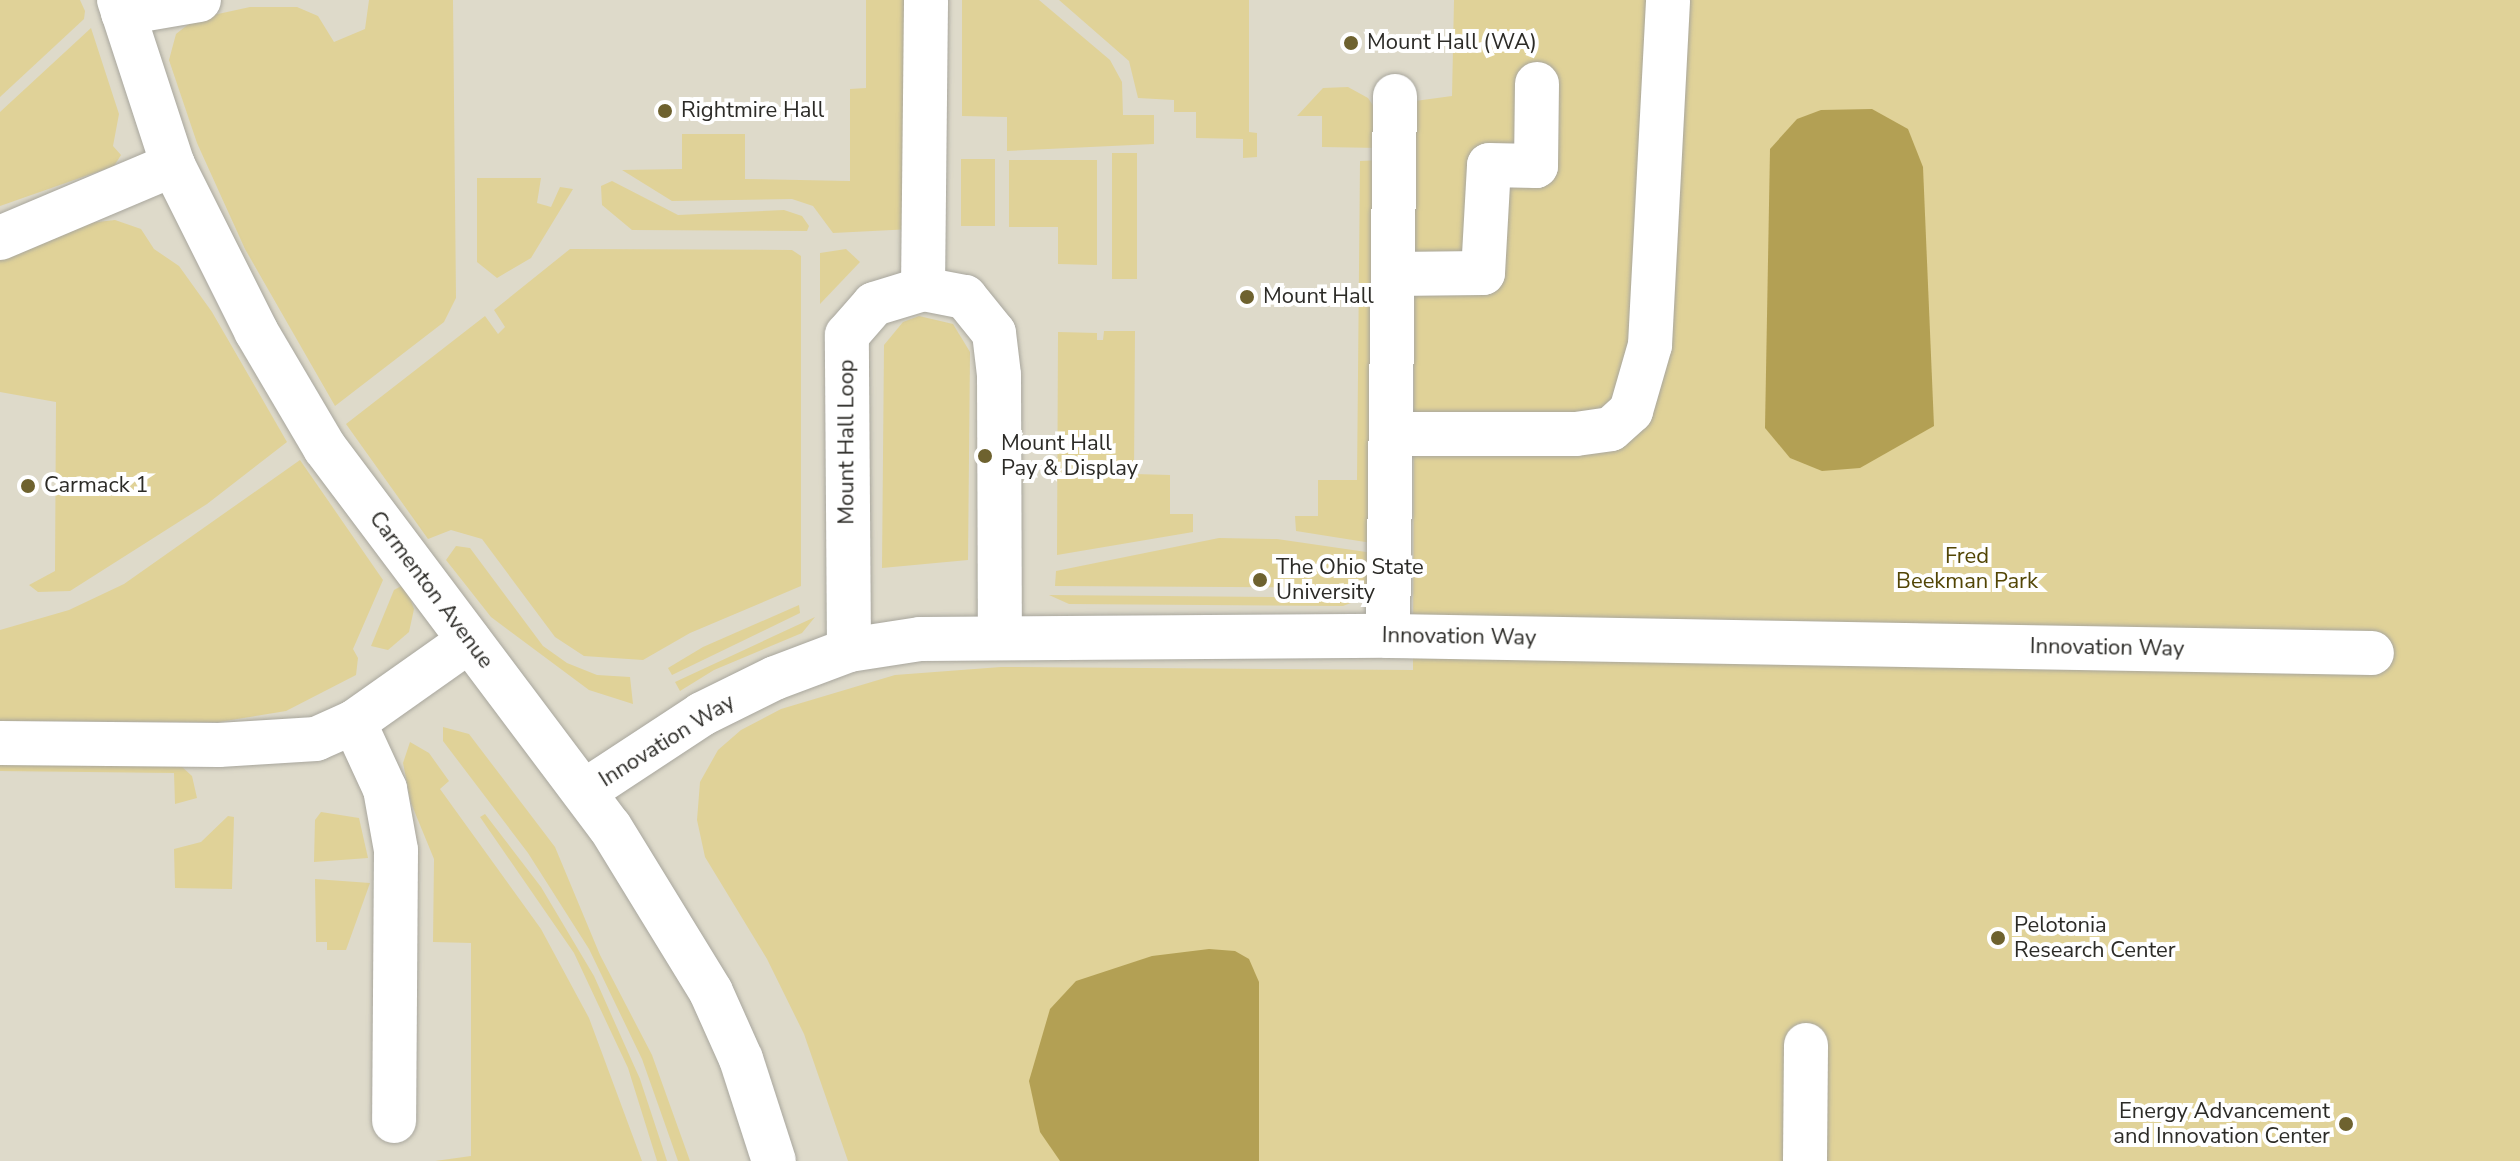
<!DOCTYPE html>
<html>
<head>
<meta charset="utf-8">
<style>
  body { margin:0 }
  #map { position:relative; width:2520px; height:1161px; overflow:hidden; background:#e9e7dd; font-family:"Nunito Sans",sans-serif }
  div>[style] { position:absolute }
  .built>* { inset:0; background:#dedaca; transform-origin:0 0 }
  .green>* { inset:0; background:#e0d298; transform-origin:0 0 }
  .water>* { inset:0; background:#b3a054 }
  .roads { filter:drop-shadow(0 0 2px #a8a69d) drop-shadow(0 0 2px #a8a69d) }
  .minor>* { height:44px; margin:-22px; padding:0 22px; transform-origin:22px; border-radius:22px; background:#fff }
  .dots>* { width:22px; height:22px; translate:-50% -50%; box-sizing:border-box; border:4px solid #fff; border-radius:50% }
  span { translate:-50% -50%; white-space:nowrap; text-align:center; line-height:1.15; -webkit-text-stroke:8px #fff; paint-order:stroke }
  .poi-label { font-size:22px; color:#2c2b27 }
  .left { translate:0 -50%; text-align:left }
  .right { translate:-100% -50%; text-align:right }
  .street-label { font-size:22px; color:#2c2b27 }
  .park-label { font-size:22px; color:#524505 }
</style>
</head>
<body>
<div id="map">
  <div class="built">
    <div style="left:0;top:0;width:2520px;height:1161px"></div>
  </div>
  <div class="green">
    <div style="clip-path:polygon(0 0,80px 0,85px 11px,84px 19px,0 97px)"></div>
    <div style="clip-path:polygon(369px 0,453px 0,456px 298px,444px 322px,335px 406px,245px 249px,197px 143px,169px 60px,176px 34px,195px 19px,250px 7px,297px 7px,318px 16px,334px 42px,365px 29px)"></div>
    <div style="clip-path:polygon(866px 0,915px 0,912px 229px,833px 233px,813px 206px,792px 199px,672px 201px,622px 170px,682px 169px,682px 134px,745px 134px,745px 179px,850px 181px,850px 89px,866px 88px)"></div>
    <div style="clip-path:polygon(962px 0,1039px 0,1110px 60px,1122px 82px,1123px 115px,1154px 115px,1154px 144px,1007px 151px,1007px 117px,962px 116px)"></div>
    <div style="clip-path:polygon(1059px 0,1249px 0,1249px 132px,1257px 133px,1257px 157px,1243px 158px,1243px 139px,1196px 138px,1196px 112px,1174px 112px,1174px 100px,1138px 98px,1129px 61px)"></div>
    <div style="clip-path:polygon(1454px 0,2520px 0,2520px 1161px,848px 1161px,804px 1034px,767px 959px,705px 857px,697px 820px,700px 782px,718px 750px,741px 730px,781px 709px,895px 675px,1001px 667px,1413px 670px,1415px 101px,1452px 96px)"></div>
    <div style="clip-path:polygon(91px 28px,119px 114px,113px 146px,121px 155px,114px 166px,0 206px,0 112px)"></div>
    <div style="clip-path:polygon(1348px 87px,1368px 98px,1380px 116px,1381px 148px,1322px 147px,1322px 116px,1297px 116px,1323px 88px)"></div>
    <div style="left:1112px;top:153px;width:25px;height:126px"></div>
    <div style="left:961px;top:159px;width:34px;height:67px"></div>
    <div style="clip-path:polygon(1009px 160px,1097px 160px,1097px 265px,1058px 264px,1058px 227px,1009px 227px)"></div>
    <div style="clip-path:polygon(1382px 160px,1378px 544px,1296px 531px,1295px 516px,1318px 516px,1318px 480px,1357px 480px,1360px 161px)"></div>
    <div style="clip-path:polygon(477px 178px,541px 178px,537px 203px,551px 207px,560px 187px,573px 189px,531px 258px,497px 278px,477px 262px)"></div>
    <div style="clip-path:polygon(612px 181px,678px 215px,784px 210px,802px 216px,809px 226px,807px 231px,632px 230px,602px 205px,601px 186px)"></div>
    <div style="clip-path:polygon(115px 220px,141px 229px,154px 249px,179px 266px,212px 312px,287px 442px,207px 504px,70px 591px,38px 592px,29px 585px,55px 571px,56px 402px,0 392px,0 250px,80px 224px)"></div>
    <div style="clip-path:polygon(570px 249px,792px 250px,801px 256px,801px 586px,690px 633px,643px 660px,584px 656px,555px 637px,482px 539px,451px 530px,428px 539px,346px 424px,485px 316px,498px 334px,505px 327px,494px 310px)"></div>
    <div style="clip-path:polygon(846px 249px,860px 262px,820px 304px,820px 253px)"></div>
    <div style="clip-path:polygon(919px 316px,953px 324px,970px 352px,968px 560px,882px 568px,884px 345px,903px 322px)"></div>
    <div style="clip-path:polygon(1104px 331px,1135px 331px,1134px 474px,1170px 475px,1170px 514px,1193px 514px,1193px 532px,1057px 555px,1058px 332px,1097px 333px,1097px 340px,1103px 340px)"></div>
    <div style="clip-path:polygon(300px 460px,383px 580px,353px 649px,358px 658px,356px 675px,286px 711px,219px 722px,0 721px,0 630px,69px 610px,124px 584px)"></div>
    <div style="clip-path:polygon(1219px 538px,1277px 539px,1380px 554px,1374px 588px,1055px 586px,1056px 571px)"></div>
    <div style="clip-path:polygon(456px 546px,470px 548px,543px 646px,567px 663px,597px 675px,630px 677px,633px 704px,589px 690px,491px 617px,446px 560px)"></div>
    <div style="clip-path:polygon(405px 584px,414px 609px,409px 632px,388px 650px,371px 646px,394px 590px)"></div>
    <div style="clip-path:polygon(1049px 595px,1364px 598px,1343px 606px,1069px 604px)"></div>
    <div style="clip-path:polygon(799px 605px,800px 613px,672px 675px,668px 668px,703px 647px)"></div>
    <div style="clip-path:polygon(815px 617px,802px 633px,714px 670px,680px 691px,675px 682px)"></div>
    <div style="clip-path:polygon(443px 727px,469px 734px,555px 847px,600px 955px,652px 1055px,690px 1161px,678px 1161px,642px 1059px,589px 949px,528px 853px,443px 741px)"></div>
    <div style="clip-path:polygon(410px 742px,429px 753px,449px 781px,440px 789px,541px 929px,589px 1018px,642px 1161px,435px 1161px,471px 1156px,471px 943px,433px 942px,434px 859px,411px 803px,403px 763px)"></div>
    <div style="clip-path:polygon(0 763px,181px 766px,192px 776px,197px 798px,175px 804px,174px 773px,0 771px)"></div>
    <div style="clip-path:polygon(321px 812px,359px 818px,368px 858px,314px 862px,315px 820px)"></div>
    <div style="clip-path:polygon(485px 814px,541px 887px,594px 976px,640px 1079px,667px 1161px,657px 1161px,628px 1068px,574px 953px,480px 817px)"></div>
    <div style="clip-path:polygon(228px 816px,234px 817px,232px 889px,175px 888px,174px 849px,201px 842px)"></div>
    <div style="clip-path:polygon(315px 879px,370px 883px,346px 950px,327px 950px,327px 942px,316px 942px)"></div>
  </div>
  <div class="water">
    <div style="clip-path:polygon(1872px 109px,1908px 129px,1923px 167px,1934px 426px,1860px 468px,1822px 471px,1790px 458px,1765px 428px,1770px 149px,1797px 119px,1821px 110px)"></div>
    <div style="clip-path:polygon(1209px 949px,1235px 951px,1249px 959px,1259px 982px,1259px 1161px,1060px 1161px,1040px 1132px,1029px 1081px,1050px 1009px,1076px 981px,1152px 956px)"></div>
  </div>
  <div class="roads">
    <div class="minor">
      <div style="left:119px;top:0;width:174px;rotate:71.9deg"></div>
      <div style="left:173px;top:165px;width:186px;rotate:63.4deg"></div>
      <div style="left:256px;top:331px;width:136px;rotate:59.5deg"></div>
      <div style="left:325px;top:448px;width:474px;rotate:53.1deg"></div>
      <div style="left:610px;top:827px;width:193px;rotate:58.5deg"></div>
      <div style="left:711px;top:992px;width:73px;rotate:65.9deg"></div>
      <div style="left:741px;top:1059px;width:107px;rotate:72.1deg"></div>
      <div style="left:123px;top:13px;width:77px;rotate:-9.7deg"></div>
      <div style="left:0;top:238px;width:188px;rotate:-22.9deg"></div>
      <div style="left:1393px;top:274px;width:90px;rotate:-0.6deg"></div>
      <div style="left:1483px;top:273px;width:108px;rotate:-86.8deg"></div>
      <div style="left:1489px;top:165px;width:47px;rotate:1.2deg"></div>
      <div style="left:1536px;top:166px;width:82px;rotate:-89.3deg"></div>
      <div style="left:923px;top:289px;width:289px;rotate:-89.4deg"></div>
      <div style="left:1392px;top:434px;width:184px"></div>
      <div style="left:1576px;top:434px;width:35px;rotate:-8deg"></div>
      <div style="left:1611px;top:429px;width:27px;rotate:-42deg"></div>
      <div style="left:1631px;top:411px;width:69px;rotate:-73.9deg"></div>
      <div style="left:1650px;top:345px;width:345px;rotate:-87deg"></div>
      <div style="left:1388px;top:636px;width:540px;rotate:-89.26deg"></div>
      <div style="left:849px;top:650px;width:315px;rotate:-90.4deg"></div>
      <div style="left:847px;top:335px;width:41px;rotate:-48.9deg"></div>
      <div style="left:874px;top:304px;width:51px;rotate:-17deg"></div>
      <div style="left:923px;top:289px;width:43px;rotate:10.8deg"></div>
      <div style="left:965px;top:297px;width:46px;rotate:51.1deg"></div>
      <div style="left:994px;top:333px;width:42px;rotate:83.2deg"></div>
      <div style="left:999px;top:375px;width:260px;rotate:89.8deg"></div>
      <div style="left:354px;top:722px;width:74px;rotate:65.2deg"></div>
      <div style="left:385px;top:789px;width:62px;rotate:79.8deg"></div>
      <div style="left:396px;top:850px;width:271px;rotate:90.4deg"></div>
      <div style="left:0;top:743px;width:219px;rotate:0.5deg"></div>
      <div style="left:219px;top:745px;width:97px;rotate:-3.5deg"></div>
      <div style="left:316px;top:739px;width:42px;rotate:-24.1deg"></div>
      <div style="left:354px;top:722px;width:141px;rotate:-35.2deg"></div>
      <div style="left:585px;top:791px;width:140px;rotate:-33.3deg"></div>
      <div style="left:702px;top:714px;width:81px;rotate:-26.3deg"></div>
      <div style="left:775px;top:678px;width:79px;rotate:-20.7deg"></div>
      <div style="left:849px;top:650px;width:72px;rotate:-8.8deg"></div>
      <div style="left:920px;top:639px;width:468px;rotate:-0.4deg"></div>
      <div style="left:1388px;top:636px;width:984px;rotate:0.99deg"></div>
      <div style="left:1805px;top:1161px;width:116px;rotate:-89.5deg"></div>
    </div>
  </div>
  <div class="dots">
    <div style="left:1351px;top:43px;background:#6e622f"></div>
    <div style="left:665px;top:111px;background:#6e622f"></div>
    <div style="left:1247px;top:297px;background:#6e622f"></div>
    <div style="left:985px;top:456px;background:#6e622f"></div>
    <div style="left:28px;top:486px;background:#6e622f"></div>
    <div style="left:1260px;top:580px;background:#6e622f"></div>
    <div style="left:1998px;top:938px;background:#6e622f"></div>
    <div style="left:2346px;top:1124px;background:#6e622f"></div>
  </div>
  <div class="poi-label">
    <span class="left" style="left:1367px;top:43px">Mount Hall (WA)</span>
    <span class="left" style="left:681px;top:111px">Rightmire Hall</span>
    <span class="left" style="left:1263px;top:297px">Mount Hall</span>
    <span class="left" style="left:1001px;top:456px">Mount Hall<br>Pay &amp; Display</span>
    <span class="left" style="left:44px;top:486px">Carmack 1</span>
    <span class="left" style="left:1276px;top:580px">The Ohio State<br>University</span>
    <span class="left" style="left:2014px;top:938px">Pelotonia<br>Research Center</span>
    <span class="right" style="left:2330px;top:1124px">Energy Advancement<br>and Innovation Center</span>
  </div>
  <div class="street-label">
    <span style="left:847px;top:442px;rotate:-90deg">Mount Hall Loop</span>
    <span style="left:431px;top:590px;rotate:53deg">Carmenton Avenue</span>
    <span style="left:1459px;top:637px;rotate:1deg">Innovation Way</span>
    <span style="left:2107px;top:648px;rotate:1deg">Innovation Way</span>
    <span style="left:667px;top:741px;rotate:-32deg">Innovation Way</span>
  </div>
  <div class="park-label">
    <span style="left:1967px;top:569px">Fred<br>Beekman Park</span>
  </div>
</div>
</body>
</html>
